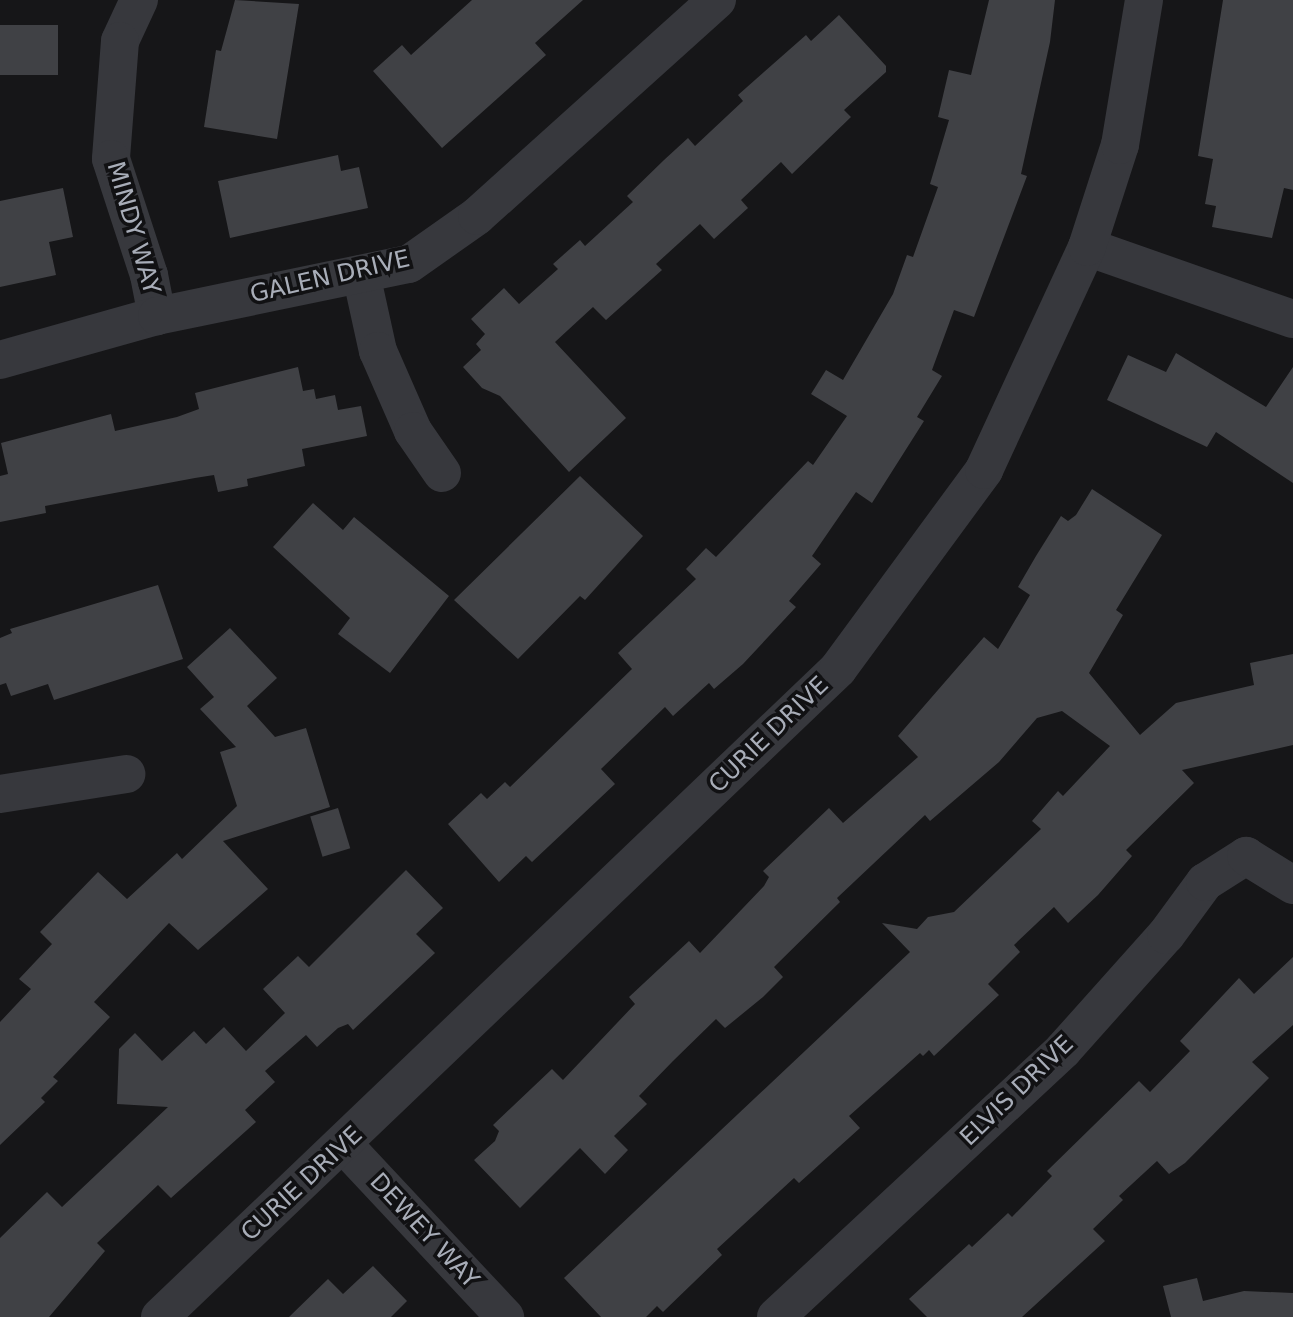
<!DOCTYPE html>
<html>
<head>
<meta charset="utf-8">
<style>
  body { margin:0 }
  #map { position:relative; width:1293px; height:1317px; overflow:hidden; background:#161618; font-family:"DejaVu Sans",sans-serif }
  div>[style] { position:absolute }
  .building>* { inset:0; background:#404145; transform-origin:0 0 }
  .minor>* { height:38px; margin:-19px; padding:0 19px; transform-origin:19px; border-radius:19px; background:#37383d }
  span { translate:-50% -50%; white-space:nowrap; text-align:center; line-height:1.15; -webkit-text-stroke:7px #111113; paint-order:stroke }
  .street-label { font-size:24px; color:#a8adb8 }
</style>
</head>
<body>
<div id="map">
  <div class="building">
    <div style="clip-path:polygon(235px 0,299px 4px,277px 139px,204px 127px,216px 50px,221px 51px)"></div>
    <div style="clip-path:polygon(472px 0,583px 0,535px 43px,546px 55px,442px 148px,373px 71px,402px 45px,411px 55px)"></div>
    <div style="clip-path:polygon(989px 0,1055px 0,1050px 42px,1021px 174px,1027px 176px,974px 317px,954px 310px,932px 370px,942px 376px,917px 417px,924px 421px,872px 503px,856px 492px,812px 556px,821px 564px,789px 601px,796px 607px,743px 664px,714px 689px,709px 683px,673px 716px,665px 707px,601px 769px,615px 784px,532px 862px,526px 856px,499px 882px,448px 824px,481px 793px,487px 799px,505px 782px,510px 787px,632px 669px,618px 653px,696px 579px,686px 569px,706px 548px,716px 557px,808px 461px,813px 465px,847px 416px,811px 394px,826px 370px,843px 380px,893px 294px,907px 255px,913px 257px,938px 187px,930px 184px,949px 120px,938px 117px,949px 70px,971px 75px)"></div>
    <div style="clip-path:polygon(1223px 0,1293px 0,1293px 190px,1284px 188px,1272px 238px,1212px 227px,1216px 206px,1205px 204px,1213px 159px,1198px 156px)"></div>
    <div style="clip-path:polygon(839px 15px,886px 66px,886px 72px,844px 110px,851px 117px,792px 174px,781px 162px,741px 200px,748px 208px,714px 239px,700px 224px,656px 264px,662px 270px,606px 320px,593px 307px,555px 342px,626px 418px,569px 472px,500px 396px,482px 388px,463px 367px,481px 350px,476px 344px,485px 334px,471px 319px,504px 288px,519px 304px,558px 269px,553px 264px,580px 240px,585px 246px,633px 202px,627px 196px,664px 160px,688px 138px,695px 146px,743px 101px,738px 95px,806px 35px,811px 41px)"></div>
    <div style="left:0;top:25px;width:58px;height:50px"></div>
    <div style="clip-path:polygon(338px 155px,341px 171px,359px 167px,368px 208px,230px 238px,218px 181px)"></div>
    <div style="clip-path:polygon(63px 188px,73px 237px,49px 242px,56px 275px,0 287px,0 201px)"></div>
    <div style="clip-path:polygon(1176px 353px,1266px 407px,1293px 367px,1293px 483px,1216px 432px,1207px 447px,1107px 400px,1128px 355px,1166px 372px)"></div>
    <div style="clip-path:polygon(298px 367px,303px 391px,314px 389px,316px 399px,335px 395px,338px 410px,361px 406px,367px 436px,302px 449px,305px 466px,247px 479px,248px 486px,218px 492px,214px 475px,195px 478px,45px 506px,46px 513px,0 522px,0 476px,8px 474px,1px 443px,111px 414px,115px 431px,177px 417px,199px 409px,195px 393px)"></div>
    <div style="clip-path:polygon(580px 476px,643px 536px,585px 600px,580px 596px,518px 659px,454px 600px)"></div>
    <div style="clip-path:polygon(1092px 489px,1162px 535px,1116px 610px,1123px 615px,1089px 673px,1140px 735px,1176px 703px,1254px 685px,1250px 663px,1293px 654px,1293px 745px,1182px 770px,1194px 783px,1126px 850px,1132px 856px,1098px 895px,1068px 923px,1054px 907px,1014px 945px,1020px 952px,988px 984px,999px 995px,934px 1056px,929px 1050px,923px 1056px,920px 1053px,849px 1116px,860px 1128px,799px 1183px,794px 1178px,717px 1249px,722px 1255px,663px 1312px,657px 1306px,646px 1317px,601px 1317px,564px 1278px,910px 952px,882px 923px,917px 929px,928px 917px,954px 912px,1041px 829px,1032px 821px,1058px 791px,1063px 796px,1110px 746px,1062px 711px,1037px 718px,999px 762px,930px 821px,925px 815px,837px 898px,840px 902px,774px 967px,783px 977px,763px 997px,725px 1028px,716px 1019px,673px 1061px,639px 1096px,647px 1104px,614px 1136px,628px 1150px,605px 1174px,580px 1148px,520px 1208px,474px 1160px,495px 1141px,499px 1131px,493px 1125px,552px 1069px,563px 1080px,635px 1004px,629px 997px,689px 941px,700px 953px,764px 886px,769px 877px,763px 871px,829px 808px,843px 823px,918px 757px,898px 736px,984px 637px,998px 649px,1030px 595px,1018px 587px,1036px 556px,1061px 516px,1068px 521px,1076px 515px)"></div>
    <div style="clip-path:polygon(313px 503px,343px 530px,354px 517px,449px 596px,390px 673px,338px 634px,350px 618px,273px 547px)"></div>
    <div style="clip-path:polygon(158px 585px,183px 659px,54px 700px,48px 684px,11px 696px,6px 683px,0 685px,0 638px,12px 633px,10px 629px)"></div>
    <div style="clip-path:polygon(230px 628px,277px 678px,247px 706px,275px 737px,306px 728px,330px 807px,223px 841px,268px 889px,198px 950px,169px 923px,94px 1002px,110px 1017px,53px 1077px,58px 1081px,41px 1098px,45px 1102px,0 1145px,0 1022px,31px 989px,19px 979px,52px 944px,40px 932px,98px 872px,127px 899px,177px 853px,182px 859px,237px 806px,220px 752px,236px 747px,200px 709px,214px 697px,187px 667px)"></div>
    <div style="left:338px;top:808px;width:42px;height:29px;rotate:73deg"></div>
    <div style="clip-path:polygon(406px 870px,443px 908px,416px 934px,435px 953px,353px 1030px,348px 1024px,338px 1028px,317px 1047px,306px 1035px,265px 1071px,275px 1082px,245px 1110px,256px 1122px,171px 1198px,158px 1185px,97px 1243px,105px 1251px,49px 1317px,0 1317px,0 1238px,47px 1192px,62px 1207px,168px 1107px,117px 1104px,119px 1049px,135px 1033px,162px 1061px,194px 1031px,206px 1044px,224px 1027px,246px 1051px,285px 1013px,263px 989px,298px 956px,309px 967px)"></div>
    <div style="clip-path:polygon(1293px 957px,1293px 1025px,1252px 1062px,1269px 1078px,1185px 1163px,1169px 1174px,1157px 1161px,1119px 1196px,1123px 1200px,1093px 1229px,1105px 1241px,1022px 1317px,927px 1317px,909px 1299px,969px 1244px,972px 1247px,1008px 1213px,1012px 1217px,1052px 1176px,1047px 1171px,1139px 1081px,1150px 1092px,1190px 1051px,1180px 1041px,1239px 978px,1254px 994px)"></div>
    <div style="clip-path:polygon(373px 1266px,407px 1301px,391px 1317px,289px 1317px,328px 1279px,343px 1294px)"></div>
    <div style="clip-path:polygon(1197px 1278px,1203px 1301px,1244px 1291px,1293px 1293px,1293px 1317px,1171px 1317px,1163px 1286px)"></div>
  </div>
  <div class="minor">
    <div style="left:139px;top:0;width:45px;rotate:114.9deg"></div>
    <div style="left:120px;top:41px;width:118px;rotate:94.4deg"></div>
    <div style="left:111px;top:159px;width:122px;rotate:71.9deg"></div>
    <div style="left:149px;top:275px;width:42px;rotate:79deg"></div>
    <div style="left:1087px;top:247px;width:218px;rotate:19.3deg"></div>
    <div style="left:361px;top:274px;width:79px;rotate:77.6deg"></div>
    <div style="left:378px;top:351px;width:87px;rotate:66.4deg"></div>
    <div style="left:413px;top:431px;width:51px;rotate:55.4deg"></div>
    <div style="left:0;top:360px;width:163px;rotate:-15.7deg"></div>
    <div style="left:157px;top:316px;width:257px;rotate:-11.7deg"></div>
    <div style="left:409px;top:264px;width:83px;rotate:-35.2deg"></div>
    <div style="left:477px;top:216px;width:323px;rotate:-42deg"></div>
    <div style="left:0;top:794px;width:128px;rotate:-9deg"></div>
    <div style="left:344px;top:1145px;width:236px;rotate:46.9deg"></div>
    <div style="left:160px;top:1317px;width:938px;rotate:-43.7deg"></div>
    <div style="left:838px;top:669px;width:247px;rotate:-53.7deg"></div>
    <div style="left:984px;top:470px;width:246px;rotate:-65.2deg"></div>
    <div style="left:1087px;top:247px;width:107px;rotate:-72.1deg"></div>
    <div style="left:1120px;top:145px;width:147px;rotate:-80.6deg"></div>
    <div style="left:776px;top:1317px;width:392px;rotate:-42.9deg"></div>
    <div style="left:1063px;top:1050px;width:154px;rotate:-48.2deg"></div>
    <div style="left:1166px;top:935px;width:66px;rotate:-53.7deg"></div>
    <div style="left:1205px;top:882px;width:49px;rotate:-32.4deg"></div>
    <div style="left:1246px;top:856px;width:55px;rotate:31.7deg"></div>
  </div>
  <div class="street-label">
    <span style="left:133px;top:228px;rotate:74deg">MINDY WAY</span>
    <span style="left:330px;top:277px;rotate:-13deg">GALEN DRIVE</span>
    <span style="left:769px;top:735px;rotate:-44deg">CURIE DRIVE</span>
    <span style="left:1017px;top:1091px;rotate:-44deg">ELVIS DRIVE</span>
    <span style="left:302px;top:1184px;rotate:-43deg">CURIE DRIVE</span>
    <span style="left:424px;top:1231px;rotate:47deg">DEWEY WAY</span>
  </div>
</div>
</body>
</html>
